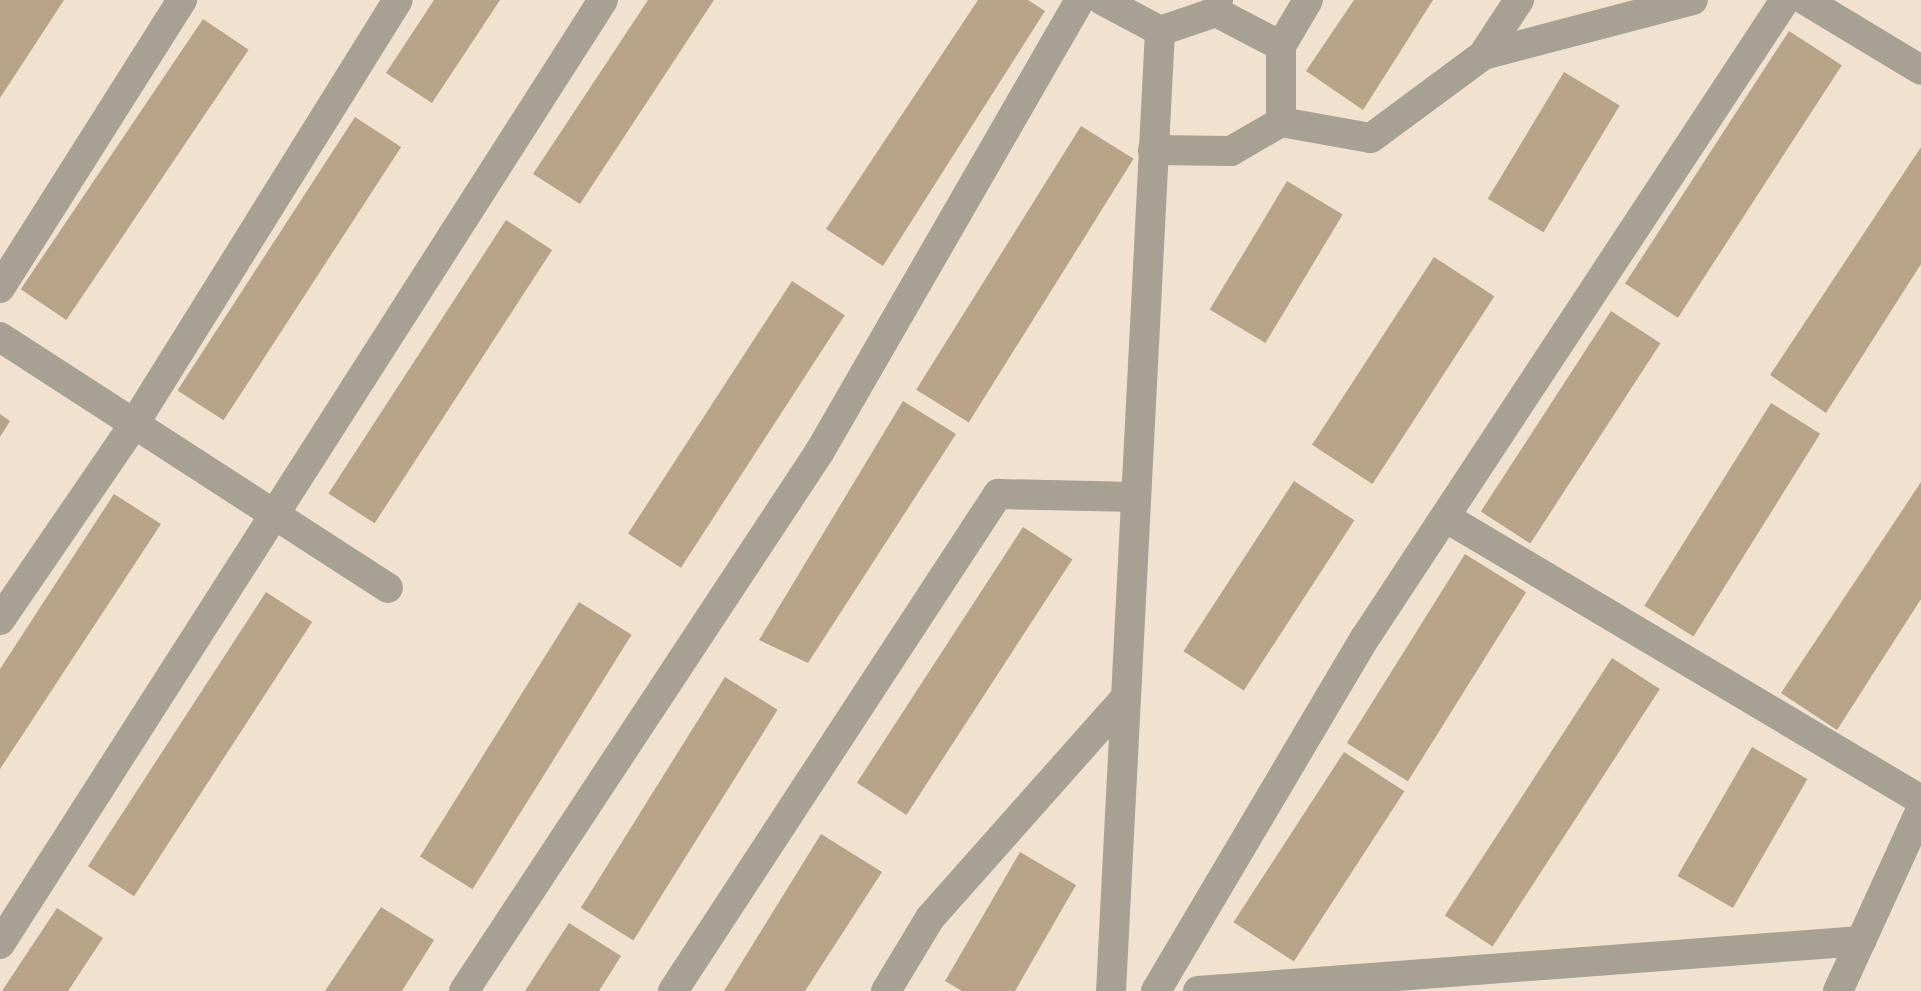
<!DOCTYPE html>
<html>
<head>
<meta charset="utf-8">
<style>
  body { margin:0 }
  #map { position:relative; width:1921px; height:991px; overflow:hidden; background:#f1e2d0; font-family:"Titillium Web",sans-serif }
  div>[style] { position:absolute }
  .building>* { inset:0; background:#b9a388; transform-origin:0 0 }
  .minor>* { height:30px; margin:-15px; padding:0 15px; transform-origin:15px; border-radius:15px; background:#a6a193 }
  span { translate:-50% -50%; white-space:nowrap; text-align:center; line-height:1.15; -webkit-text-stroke:9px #fff; paint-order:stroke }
</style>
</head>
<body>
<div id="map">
  <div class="building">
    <div style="clip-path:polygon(0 0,64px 0,0 98px)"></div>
    <div style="clip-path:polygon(434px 0,500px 0,432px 103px,386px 73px)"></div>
    <div style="clip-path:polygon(648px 0,714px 0,580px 204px,533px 174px)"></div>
    <div style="clip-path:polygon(978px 0,1028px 0,1045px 11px,883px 266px,826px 229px)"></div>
    <div style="clip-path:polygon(1354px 0,1433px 0,1363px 110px,1306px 71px)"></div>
    <div style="left:203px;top:19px;width:55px;height:326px;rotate:34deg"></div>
    <div style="left:1789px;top:31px;width:63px;height:301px;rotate:33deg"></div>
    <div style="left:1564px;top:72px;width:65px;height:148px;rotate:31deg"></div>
    <div style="left:355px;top:117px;width:55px;height:326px;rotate:33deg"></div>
    <div style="left:1081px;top:126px;width:62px;height:311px;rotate:32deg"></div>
    <div style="clip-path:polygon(1921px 147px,1921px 264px,1826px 413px,1770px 375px)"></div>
    <div style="left:1287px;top:181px;width:65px;height:150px;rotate:31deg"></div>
    <div style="left:506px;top:220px;width:55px;height:326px;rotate:33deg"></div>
    <div style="left:1434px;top:257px;width:72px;height:224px;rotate:33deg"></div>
    <div style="left:792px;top:281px;width:63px;height:301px;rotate:33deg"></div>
    <div style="left:1611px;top:311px;width:59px;height:239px;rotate:33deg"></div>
    <div style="clip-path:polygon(903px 401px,956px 434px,808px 663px,759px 640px)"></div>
    <div style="left:1771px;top:403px;width:58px;height:239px;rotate:32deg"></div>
    <div style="clip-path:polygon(0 414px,10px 421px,0 437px)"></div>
    <div style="left:1294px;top:481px;width:72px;height:203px;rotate:33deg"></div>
    <div style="clip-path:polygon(1921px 482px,1921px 599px,1837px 730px,1781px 693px)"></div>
    <div style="clip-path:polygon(114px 494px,161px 524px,0 769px,0 669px)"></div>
    <div style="left:1023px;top:527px;width:59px;height:305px;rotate:33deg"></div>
    <div style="left:1465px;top:554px;width:72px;height:223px;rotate:32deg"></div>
    <div style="left:266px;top:592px;width:55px;height:327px;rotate:33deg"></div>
    <div style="left:579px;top:602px;width:62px;height:300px;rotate:32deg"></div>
    <div style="left:1612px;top:658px;width:57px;height:307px;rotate:33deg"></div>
    <div style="left:725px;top:677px;width:62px;height:272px;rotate:32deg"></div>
    <div style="left:1752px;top:747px;width:64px;height:149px;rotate:30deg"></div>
    <div style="left:1344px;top:752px;width:72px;height:203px;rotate:33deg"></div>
    <div style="clip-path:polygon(821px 834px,882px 872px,805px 991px,724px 991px)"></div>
    <div style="clip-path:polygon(1020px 852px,1076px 885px,1015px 991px,962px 991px,945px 981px)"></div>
    <div style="clip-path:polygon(381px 907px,434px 940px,402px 991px,325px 991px)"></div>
    <div style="clip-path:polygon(57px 908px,103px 938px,68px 991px,2px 991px)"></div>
    <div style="clip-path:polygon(569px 923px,621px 956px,599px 991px,525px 991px)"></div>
  </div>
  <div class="minor">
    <div style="left:1102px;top:0;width:66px;rotate:28.1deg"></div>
    <div style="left:1160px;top:31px;width:961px;rotate:92.92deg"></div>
    <div style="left:1218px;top:0;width:12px;rotate:99deg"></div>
    <div style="left:1216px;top:12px;width:73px;rotate:27.6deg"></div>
    <div style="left:1281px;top:46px;width:53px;rotate:-59.6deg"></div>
    <div style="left:1805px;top:0;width:135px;rotate:31.1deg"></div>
    <div style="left:1160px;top:31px;width:59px;rotate:-18.7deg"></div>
    <div style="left:1483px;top:55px;width:217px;rotate:-14.7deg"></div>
    <div style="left:1281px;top:122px;width:91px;rotate:10.1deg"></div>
    <div style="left:1371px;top:138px;width:139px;rotate:-36.5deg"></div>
    <div style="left:1483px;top:55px;width:66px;rotate:-56.8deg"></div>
    <div style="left:1153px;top:150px;width:78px;rotate:0.7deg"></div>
    <div style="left:1231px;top:151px;width:58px;rotate:-30.1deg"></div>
    <div style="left:1281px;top:122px;width:76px;rotate:-90deg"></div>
    <div style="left:0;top:288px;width:341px;rotate:-57.7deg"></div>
    <div style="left:0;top:337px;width:462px;rotate:32.9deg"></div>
    <div style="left:1445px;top:517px;width:554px;rotate:30.73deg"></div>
    <div style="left:0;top:620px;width:237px;rotate:-55.6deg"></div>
    <div style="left:134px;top:424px;width:499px;rotate:-58.1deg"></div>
    <div style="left:0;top:944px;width:1120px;rotate:-57.43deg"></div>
    <div style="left:464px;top:991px;width:647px;rotate:-56.6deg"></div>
    <div style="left:820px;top:451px;width:521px;rotate:-60.04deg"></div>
    <div style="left:673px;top:991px;width:594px;rotate:-56.82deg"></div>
    <div style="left:998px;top:494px;width:138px;rotate:1.2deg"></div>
    <div style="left:886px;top:991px;width:85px;rotate:-58.9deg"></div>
    <div style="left:930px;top:918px;width:295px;rotate:-48.4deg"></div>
    <div style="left:1156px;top:991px;width:410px;rotate:-59.4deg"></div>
    <div style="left:1365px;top:638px;width:764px;rotate:-56.64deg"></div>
    <div style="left:1198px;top:991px;width:665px;rotate:-4.31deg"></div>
    <div style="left:1838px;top:991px;width:199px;rotate:-65.4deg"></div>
  </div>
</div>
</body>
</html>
